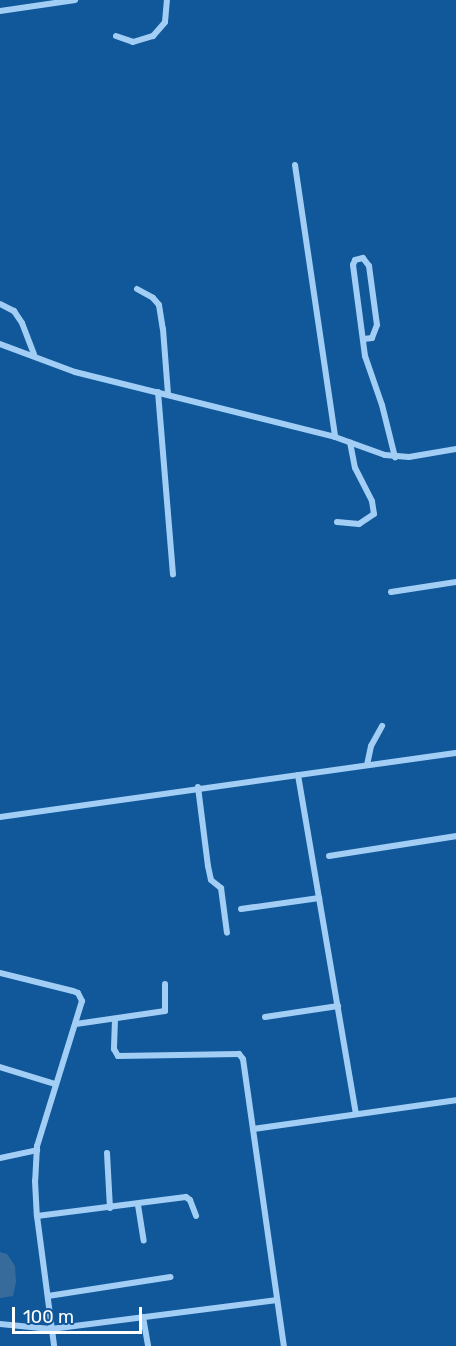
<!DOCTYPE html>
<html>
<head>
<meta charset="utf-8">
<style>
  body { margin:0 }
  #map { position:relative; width:456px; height:1346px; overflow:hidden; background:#10589a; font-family:Rubik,sans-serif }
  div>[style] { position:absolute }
  .water>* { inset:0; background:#376b9b }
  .street>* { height:6px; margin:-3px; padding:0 3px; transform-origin:3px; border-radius:3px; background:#a2cef5 }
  span { translate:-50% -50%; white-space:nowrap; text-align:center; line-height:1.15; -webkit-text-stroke:4.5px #10589a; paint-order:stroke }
  .scale { position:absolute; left:12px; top:1307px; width:130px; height:27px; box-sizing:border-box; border:3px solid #fff; border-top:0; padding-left:8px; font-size:18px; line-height:21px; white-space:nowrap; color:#fff; -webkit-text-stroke:4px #10589a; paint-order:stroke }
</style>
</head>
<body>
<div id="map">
  <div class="water">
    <div style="clip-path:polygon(0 1252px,7px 1254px,15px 1266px,16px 1282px,13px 1296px,0 1298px)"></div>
  </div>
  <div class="street">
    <div style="left:0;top:11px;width:76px;rotate:-8.3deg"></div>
    <div style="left:116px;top:36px;width:18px;rotate:19deg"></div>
    <div style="left:133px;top:42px;width:21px;rotate:-17deg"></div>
    <div style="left:153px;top:36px;width:18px;rotate:-49deg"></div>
    <div style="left:165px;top:22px;width:22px;rotate:-85deg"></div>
    <div style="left:295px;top:165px;width:275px;rotate:81.6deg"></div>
    <div style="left:137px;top:289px;width:18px;rotate:29deg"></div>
    <div style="left:153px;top:298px;width:9px;rotate:49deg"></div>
    <div style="left:159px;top:305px;width:24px;rotate:81deg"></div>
    <div style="left:163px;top:329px;width:65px;rotate:85.6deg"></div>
    <div style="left:0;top:304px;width:16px;rotate:27deg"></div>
    <div style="left:14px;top:311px;width:14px;rotate:56deg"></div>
    <div style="left:22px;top:323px;width:34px;rotate:69deg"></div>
    <div style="left:364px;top:339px;width:8px;rotate:-7deg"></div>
    <div style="left:372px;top:338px;width:14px;rotate:-69deg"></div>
    <div style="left:377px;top:325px;width:60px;rotate:-97.7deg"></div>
    <div style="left:369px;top:266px;width:10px;rotate:-127deg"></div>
    <div style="left:363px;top:258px;width:8px;rotate:166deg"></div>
    <div style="left:355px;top:260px;width:5px;rotate:112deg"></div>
    <div style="left:353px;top:265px;width:92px;rotate:82.5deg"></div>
    <div style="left:365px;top:356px;width:52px;rotate:70.9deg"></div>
    <div style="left:382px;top:405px;width:54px;rotate:76deg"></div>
    <div style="left:0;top:344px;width:80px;rotate:20.5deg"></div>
    <div style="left:75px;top:372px;width:268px;rotate:14deg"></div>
    <div style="left:335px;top:437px;width:53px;rotate:19.8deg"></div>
    <div style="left:385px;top:455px;width:24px;rotate:5deg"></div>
    <div style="left:409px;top:457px;width:48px;rotate:-9.7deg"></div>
    <div style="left:158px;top:392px;width:183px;rotate:85.3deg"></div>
    <div style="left:337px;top:522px;width:22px;rotate:5deg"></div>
    <div style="left:359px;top:524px;width:18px;rotate:-34deg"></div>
    <div style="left:374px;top:514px;width:13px;rotate:-99deg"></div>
    <div style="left:372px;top:501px;width:37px;rotate:-117deg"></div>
    <div style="left:355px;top:468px;width:26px;rotate:-101deg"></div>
    <div style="left:391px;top:592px;width:66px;rotate:-8.7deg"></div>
    <div style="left:367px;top:765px;width:19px;rotate:-78deg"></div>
    <div style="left:371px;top:746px;width:23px;rotate:-61deg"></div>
    <div style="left:298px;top:775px;width:343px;rotate:80.3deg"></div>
    <div style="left:198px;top:787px;width:80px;rotate:82.8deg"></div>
    <div style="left:208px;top:866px;width:14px;rotate:78deg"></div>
    <div style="left:211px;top:880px;width:13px;rotate:39deg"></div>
    <div style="left:221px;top:888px;width:45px;rotate:82.4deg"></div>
    <div style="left:0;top:817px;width:460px;rotate:-8deg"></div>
    <div style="left:329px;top:856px;width:129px;rotate:-8.9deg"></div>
    <div style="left:241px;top:909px;width:79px;rotate:-8deg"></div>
    <div style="left:0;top:973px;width:75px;rotate:13.9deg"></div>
    <div style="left:73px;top:991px;width:5px;rotate:22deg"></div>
    <div style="left:78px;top:993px;width:9px;rotate:63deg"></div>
    <div style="left:82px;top:1001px;width:152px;rotate:107.2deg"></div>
    <div style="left:37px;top:1146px;width:35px;rotate:93deg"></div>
    <div style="left:35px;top:1181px;width:35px;rotate:87deg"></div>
    <div style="left:37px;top:1216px;width:131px;rotate:82.5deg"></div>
    <div style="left:265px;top:1017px;width:74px;rotate:-8.6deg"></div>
    <div style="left:115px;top:1019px;width:30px;rotate:92deg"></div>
    <div style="left:114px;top:1049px;width:8px;rotate:60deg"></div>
    <div style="left:118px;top:1056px;width:121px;rotate:-0.9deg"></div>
    <div style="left:239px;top:1054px;width:6px;rotate:51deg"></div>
    <div style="left:243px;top:1059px;width:290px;rotate:81.9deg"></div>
    <div style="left:76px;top:1024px;width:90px;rotate:-8.3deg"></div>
    <div style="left:165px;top:1011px;width:27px;rotate:-90deg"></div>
    <div style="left:0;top:1067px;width:58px;rotate:17.2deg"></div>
    <div style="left:253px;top:1129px;width:205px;rotate:-8.1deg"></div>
    <div style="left:107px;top:1153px;width:55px;rotate:86.9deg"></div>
    <div style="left:0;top:1158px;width:38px;rotate:-12deg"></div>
    <div style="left:138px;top:1205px;width:36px;rotate:81deg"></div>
    <div style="left:37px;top:1216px;width:150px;rotate:-7.3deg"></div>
    <div style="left:186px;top:1197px;width:5px;rotate:37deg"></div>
    <div style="left:190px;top:1200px;width:17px;rotate:69deg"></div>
    <div style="left:48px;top:1296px;width:124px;rotate:-8.8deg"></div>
    <div style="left:143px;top:1317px;width:29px;rotate:80deg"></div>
    <div style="left:0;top:1324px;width:51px;rotate:5.6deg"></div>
    <div style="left:51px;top:1329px;width:228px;rotate:-7.3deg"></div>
  </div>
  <div class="scale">100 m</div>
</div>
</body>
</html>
